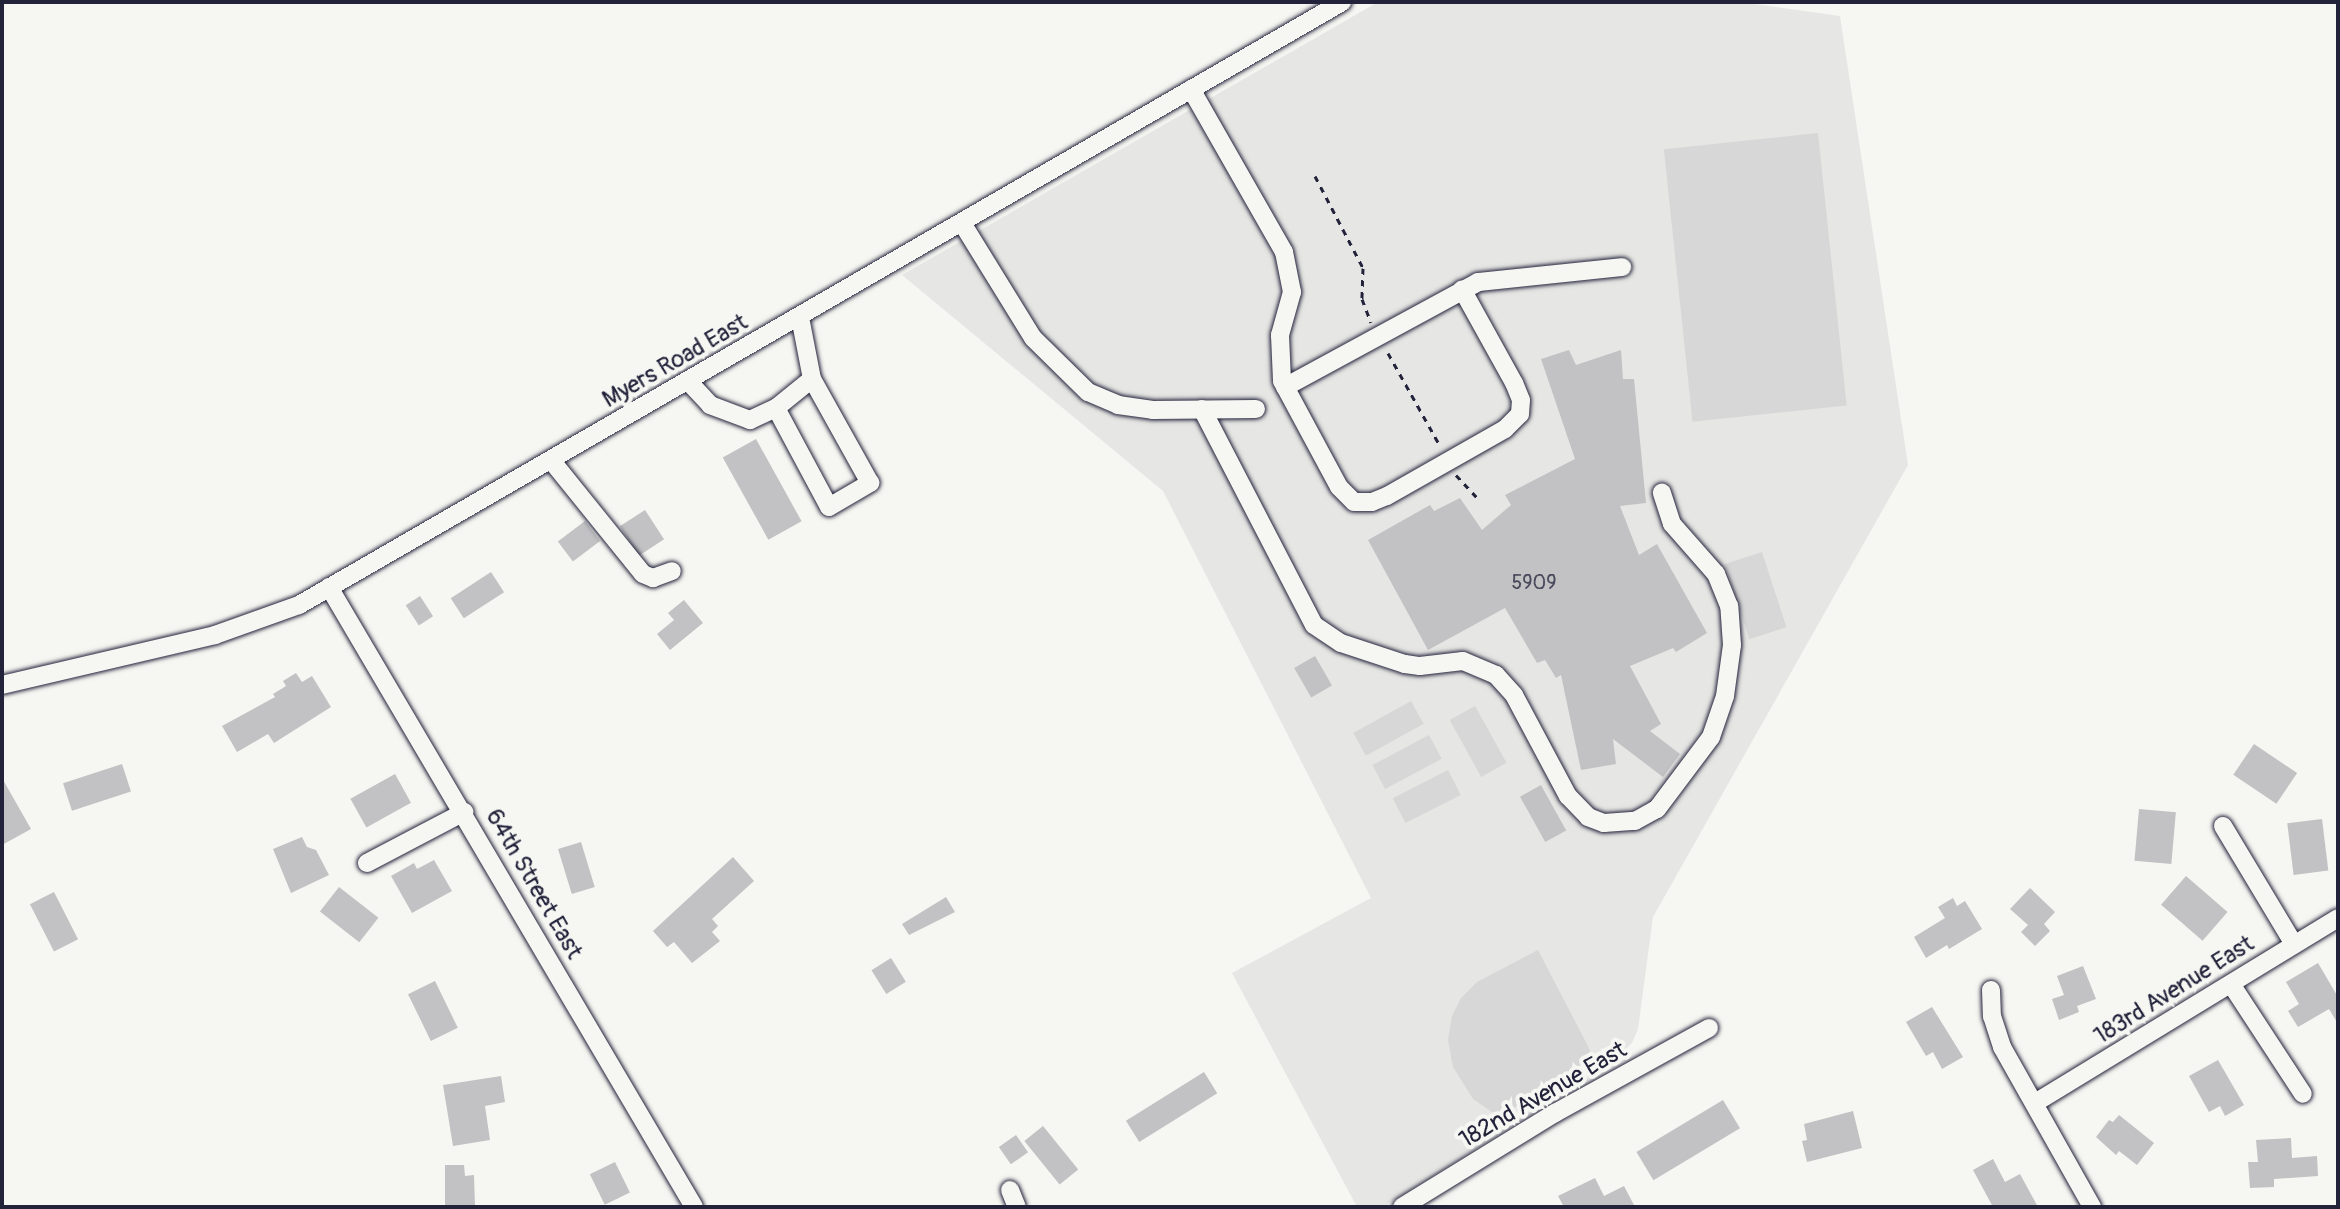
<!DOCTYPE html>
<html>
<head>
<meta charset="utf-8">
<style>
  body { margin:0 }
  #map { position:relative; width:2340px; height:1209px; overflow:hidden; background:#f6f6f2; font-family:Pangolin,sans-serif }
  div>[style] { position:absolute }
  .built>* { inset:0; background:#e6e6e4 }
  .green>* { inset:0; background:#d7d7d7; transform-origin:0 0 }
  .building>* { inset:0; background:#c2c2c4; transform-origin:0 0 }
  .path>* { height:3px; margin-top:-1.5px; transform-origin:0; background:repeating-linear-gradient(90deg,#22223b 0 6px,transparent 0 12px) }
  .roads { filter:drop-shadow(0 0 2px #22223b) drop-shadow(0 0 2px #22223b) }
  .minor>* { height:18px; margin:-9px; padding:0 9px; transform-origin:9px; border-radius:9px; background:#f6f6f2 }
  span { translate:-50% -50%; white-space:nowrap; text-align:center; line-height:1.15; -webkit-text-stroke:8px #f6f6f2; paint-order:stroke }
  .number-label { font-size:20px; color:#4a4a5d }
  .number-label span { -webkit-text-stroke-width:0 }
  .street-label { font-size:24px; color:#22223b }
  .frame { position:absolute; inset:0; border:4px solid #22223b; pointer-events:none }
</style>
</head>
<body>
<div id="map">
  <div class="built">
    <div style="clip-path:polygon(1378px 2px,1740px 2px,1840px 16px,1908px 465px,1653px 917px,1638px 1029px,1632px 1043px,1606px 1068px,1383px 1207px,1357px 1207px,1232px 973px,1371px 898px,1163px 491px,902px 275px)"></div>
  </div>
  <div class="green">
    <div style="left:1818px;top:133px;width:274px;height:155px;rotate:84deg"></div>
    <div style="left:1762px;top:552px;width:79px;height:39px;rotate:72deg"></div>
    <div style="left:1411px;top:701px;width:26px;height:66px;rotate:61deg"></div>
    <div style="left:1475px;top:706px;width:65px;height:29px;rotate:61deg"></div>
    <div style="left:1429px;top:735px;width:27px;height:64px;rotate:62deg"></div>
    <div style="left:1448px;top:770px;width:28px;height:62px;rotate:63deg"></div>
    <div style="clip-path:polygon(1538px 950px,1589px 1048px,1591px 1058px,1582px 1069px,1503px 1114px,1495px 1114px,1473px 1099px,1453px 1067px,1448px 1040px,1452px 1016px,1461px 998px,1477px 982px)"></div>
  </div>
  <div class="building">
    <div style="clip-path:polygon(1569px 350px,1576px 365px,1621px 350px,1623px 379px,1634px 379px,1646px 503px,1620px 506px,1639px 555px,1657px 544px,1707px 633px,1676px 652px,1673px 648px,1630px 666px,1661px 724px,1650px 731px,1680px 754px,1663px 777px,1613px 739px,1616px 764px,1581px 770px,1561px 675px,1556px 678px,1545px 660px,1537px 663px,1505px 608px,1428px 650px,1368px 540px,1430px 505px,1434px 511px,1460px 498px,1482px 530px,1511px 505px,1505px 495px,1575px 459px,1541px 359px)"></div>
    <div style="left:756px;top:439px;width:94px;height:38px;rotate:61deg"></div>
    <div style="left:645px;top:510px;width:35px;height:30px;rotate:57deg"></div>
    <div style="left:585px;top:521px;width:25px;height:34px;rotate:53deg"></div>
    <div style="left:491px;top:572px;width:24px;height:48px;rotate:57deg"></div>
    <div style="left:420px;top:596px;width:24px;height:17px;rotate:57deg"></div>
    <div style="clip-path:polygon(684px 600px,703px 623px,670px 650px,657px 634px,674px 620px,668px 613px)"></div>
    <div style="left:1315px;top:656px;width:34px;height:24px;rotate:60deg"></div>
    <div style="clip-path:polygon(296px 673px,302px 682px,312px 676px,331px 707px,274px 743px,268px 734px,237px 752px,222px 726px,275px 697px,273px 694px,286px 686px,283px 681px)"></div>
    <div style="left:2254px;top:744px;width:52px;height:37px;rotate:34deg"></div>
    <div style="left:122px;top:764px;width:29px;height:62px;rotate:72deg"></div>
    <div style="left:395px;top:774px;width:33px;height:51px;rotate:61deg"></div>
    <div style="clip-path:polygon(2px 778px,31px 829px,2px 845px)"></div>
    <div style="left:1541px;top:785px;width:52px;height:24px;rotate:61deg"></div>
    <div style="left:2139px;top:809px;width:37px;height:52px;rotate:5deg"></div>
    <div style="left:2322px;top:819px;width:52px;height:35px;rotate:83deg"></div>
    <div style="clip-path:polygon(302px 837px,307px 847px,316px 850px,329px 875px,291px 893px,273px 849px)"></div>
    <div style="left:581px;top:842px;width:47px;height:24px;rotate:73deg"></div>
    <div style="clip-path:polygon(733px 857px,754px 881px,712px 919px,718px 926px,712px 932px,720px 941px,692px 963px,674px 942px,667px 947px,653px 931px)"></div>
    <div style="clip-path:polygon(434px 860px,452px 891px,412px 913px,391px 876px,414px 863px,417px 869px)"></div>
    <div style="left:2186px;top:876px;width:55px;height:38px;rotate:41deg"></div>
    <div style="left:339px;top:887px;width:50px;height:31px;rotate:38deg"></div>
    <div style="clip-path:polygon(2030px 888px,2055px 912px,2044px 924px,2050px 931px,2035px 946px,2021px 932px,2028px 925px,2010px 909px)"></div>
    <div style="left:54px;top:892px;width:53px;height:27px;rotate:63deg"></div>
    <div style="clip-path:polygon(946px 897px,955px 912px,909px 935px,902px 924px)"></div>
    <div style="clip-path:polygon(1953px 898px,1957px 906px,1965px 901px,1982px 929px,1949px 949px,1947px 945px,1926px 958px,1914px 937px,1945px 918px,1938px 907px)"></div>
    <div style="left:891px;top:958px;width:28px;height:23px;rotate:58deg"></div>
    <div style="clip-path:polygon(2318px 963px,2338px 997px,2338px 1024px,2329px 1009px,2298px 1027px,2288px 1011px,2299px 1004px,2286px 982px)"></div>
    <div style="clip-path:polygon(2083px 966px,2096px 999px,2077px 1006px,2079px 1012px,2059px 1020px,2052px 999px,2064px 995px,2057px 976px)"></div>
    <div style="left:435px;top:981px;width:52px;height:30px;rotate:64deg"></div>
    <div style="clip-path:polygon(1932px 1007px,1963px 1057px,1942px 1069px,1933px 1052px,1926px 1056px,1906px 1022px)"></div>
    <div style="clip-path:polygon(2218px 1060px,2244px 1105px,2225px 1116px,2220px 1106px,2209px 1112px,2189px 1076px)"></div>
    <div style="left:1204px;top:1072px;width:25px;height:92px;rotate:58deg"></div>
    <div style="clip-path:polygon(501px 1076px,505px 1102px,485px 1106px,490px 1140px,453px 1146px,443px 1085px)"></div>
    <div style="left:1723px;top:1100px;width:33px;height:101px;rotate:59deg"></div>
    <div style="clip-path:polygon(1853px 1111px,1862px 1148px,1807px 1162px,1802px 1141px,1807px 1140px,1804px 1124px)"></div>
    <div style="clip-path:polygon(2119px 1115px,2154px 1143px,2137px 1165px,2119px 1151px,2116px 1155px,2096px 1137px,2109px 1120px,2113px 1122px)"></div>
    <div style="left:1043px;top:1126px;width:56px;height:24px;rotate:51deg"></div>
    <div style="left:1016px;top:1135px;width:21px;height:21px;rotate:55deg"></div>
    <div style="clip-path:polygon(2291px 1138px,2292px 1158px,2317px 1156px,2318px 1176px,2274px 1179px,2274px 1187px,2250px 1188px,2248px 1162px,2258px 1162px,2256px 1140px)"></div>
    <div style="clip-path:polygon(1993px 1159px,2005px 1182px,2020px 1174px,2038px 1207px,1993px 1207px,1973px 1170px)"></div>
    <div style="left:615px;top:1162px;width:34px;height:28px;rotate:64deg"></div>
    <div style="clip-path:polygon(445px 1165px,464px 1165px,465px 1176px,474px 1175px,475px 1207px,445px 1207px)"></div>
    <div style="clip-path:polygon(1595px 1178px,1604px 1196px,1624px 1186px,1635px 1207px,1564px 1207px,1558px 1196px)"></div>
  </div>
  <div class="path">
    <div style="left:1315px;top:176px;width:104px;rotate:62.4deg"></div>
    <div style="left:1363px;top:268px;width:31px;rotate:92deg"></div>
    <div style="left:1362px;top:299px;width:25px;rotate:69deg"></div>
    <div style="left:1388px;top:353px;width:104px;rotate:60.7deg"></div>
    <div style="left:1456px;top:475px;width:33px;rotate:47deg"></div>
  </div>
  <div class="roads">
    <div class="minor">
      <div style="left:1191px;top:89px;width:188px;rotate:60.3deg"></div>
      <div style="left:1284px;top:252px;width:41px;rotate:78.7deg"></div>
      <div style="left:1292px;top:292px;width:45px;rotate:105.6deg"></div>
      <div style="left:1280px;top:335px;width:46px;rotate:87.5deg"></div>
      <div style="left:1282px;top:381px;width:120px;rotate:61.7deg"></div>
      <div style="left:1339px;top:487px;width:21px;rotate:45deg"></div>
      <div style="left:1354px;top:502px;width:18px"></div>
      <div style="left:1372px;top:502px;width:16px;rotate:-22deg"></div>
      <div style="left:1387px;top:496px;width:136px;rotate:-29.6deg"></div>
      <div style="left:1505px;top:429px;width:21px;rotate:-45deg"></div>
      <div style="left:1520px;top:414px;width:14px;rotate:-86deg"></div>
      <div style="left:1521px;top:400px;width:18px;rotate:-112deg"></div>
      <div style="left:1514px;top:383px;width:107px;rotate:-119deg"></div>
      <div style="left:962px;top:223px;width:135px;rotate:58.3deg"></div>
      <div style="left:1033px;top:338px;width:77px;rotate:44.5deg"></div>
      <div style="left:1088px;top:392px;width:33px;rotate:23deg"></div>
      <div style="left:1118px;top:405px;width:35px;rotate:8deg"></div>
      <div style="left:1153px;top:410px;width:103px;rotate:-0.6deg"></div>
      <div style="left:688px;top:381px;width:33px;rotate:47deg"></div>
      <div style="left:710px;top:405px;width:43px;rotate:20.6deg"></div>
      <div style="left:750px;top:420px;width:29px;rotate:-25deg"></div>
      <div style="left:776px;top:408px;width:112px;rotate:61.8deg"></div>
      <div style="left:829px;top:507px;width:48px;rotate:-30.3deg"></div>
      <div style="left:870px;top:483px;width:119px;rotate:-119.1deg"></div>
      <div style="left:812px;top:379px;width:63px;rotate:-101deg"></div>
      <div style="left:1285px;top:387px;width:220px;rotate:-28.5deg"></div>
      <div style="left:1478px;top:282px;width:145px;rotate:-5.9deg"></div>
      <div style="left:776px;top:408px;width:46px;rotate:-38.9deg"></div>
      <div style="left:1202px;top:409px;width:243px;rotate:62.6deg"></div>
      <div style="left:1314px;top:625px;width:32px;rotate:34deg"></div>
      <div style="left:1341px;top:643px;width:67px;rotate:18.2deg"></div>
      <div style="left:1405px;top:664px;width:15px;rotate:8deg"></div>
      <div style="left:1420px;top:666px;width:43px;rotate:-6.6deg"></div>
      <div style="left:1463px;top:661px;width:36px;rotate:23deg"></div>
      <div style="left:1496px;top:675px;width:27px;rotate:48deg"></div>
      <div style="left:1514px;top:695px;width:115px;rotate:61.9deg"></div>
      <div style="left:1568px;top:796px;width:29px;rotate:46deg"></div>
      <div style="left:1588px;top:817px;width:17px;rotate:21deg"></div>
      <div style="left:1604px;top:823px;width:31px;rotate:-4deg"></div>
      <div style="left:1635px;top:821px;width:25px;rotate:-29deg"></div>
      <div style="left:1657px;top:809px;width:90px;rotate:-53.1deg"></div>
      <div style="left:1711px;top:737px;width:43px;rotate:-71.1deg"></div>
      <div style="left:1725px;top:696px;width:51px;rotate:-82.2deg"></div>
      <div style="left:1732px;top:645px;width:39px;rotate:-94deg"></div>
      <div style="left:1729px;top:606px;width:35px;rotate:-112deg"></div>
      <div style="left:1716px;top:574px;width:67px;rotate:-131.3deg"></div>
      <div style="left:1672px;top:524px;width:33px;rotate:-108deg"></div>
      <div style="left:551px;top:460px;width:146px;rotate:51.1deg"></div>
      <div style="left:643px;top:574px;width:11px;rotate:22deg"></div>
      <div style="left:653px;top:578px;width:20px;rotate:-20deg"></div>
      <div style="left:329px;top:587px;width:719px;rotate:59.51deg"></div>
      <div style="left:2px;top:685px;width:219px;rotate:-13.2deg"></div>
      <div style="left:215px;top:635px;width:89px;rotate:-19.7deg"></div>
      <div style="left:299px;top:605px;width:1205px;rotate:-30.03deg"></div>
      <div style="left:2223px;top:826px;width:138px;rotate:59deg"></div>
      <div style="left:367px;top:863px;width:110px;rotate:-27.7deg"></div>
      <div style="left:2231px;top:984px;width:131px;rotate:56.8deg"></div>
      <div style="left:1991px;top:990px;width:26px;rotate:88deg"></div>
      <div style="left:1992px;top:1016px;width:33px;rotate:72deg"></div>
      <div style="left:2002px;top:1047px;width:184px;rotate:60.6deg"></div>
      <div style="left:2035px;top:1103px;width:355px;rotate:-31.4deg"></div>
      <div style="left:1010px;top:1190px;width:18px;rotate:68deg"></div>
      <div style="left:1402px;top:1207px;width:180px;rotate:-31.6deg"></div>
      <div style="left:1555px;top:1113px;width:176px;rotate:-28.9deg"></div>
    </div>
  </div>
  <div class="number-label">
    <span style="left:1534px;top:582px">5909</span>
  </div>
  <div class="street-label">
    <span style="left:675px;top:361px;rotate:-30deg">Myers Road East</span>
    <span style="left:534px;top:884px;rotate:60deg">64th Street East</span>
    <span style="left:2174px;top:990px;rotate:-32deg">183rd Avenue East</span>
    <span style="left:1543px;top:1095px;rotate:-30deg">182nd Avenue East</span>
  </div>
  <div class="frame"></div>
</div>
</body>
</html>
